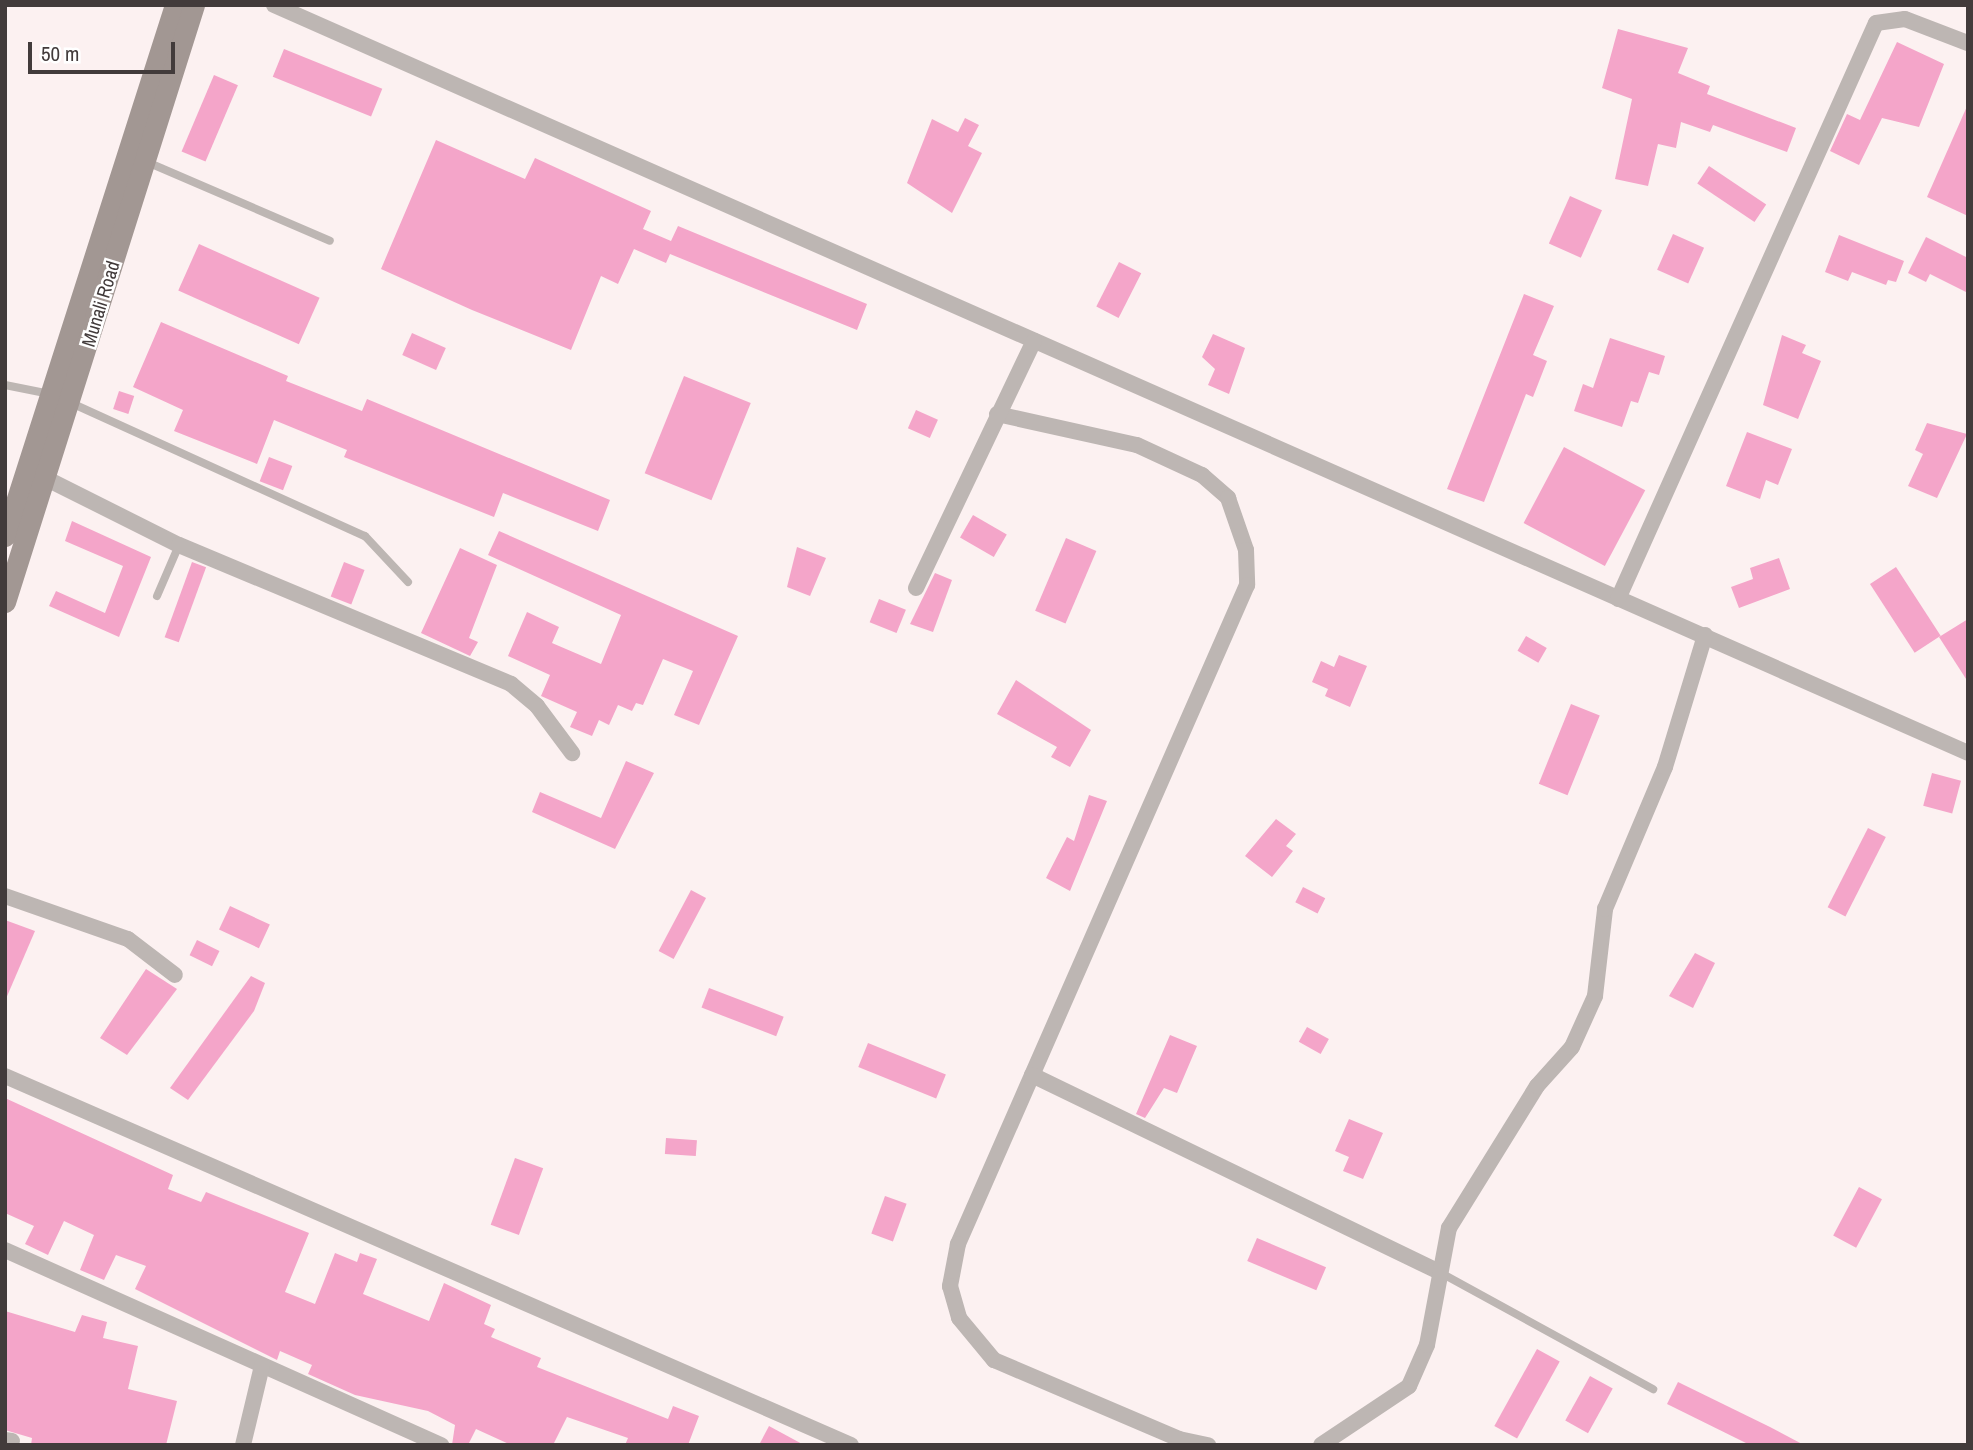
<!DOCTYPE html>
<html>
<head>
<meta charset="utf-8">
<style>
  body { margin:0 }
  #map { position:relative; width:1973px; height:1450px; overflow:hidden; background:#fcf1f1; font-family:"Archivo Narrow",sans-serif }
  div>[style] { position:absolute }
  .building>* { inset:0; background:#f4a5c9; transform-origin:0 0 }
  .lane>* { height:8px; margin:-4px; padding:0 4px; transform-origin:4px; border-radius:4px; background:#bdb6b3 }
  .street>* { height:16px; margin:-8px; padding:0 8px; transform-origin:8px; border-radius:8px; background:#bdb6b3 }
  .secondary>* { height:21px; margin:-10.5px; padding:0 10.5px; transform-origin:10.5px; border-radius:10.5px; background:#a29793 }
  span { translate:-50% -50%; white-space:nowrap; text-align:center; line-height:1.15; -webkit-text-stroke:5px #fff; paint-order:stroke }
  .street-label { font-size:19px; color:#423b3b }
  .frame { position:absolute; inset:0; border:7px solid #423b3b; pointer-events:none }
  .scale { position:absolute; left:28px; top:42px; width:147px; height:32px; box-sizing:border-box; border:4px solid #423b3b; border-top:0; padding-left:9px; font-size:21px; line-height:24px; white-space:nowrap; color:#423b3b; -webkit-text-stroke:5px #fff; paint-order:stroke }
</style>
</head>
<body>
<div id="map">
  <div class="building">
    <div style="clip-path:polygon(1618px 29px,1688px 48px,1678px 73px,1710px 86px,1707px 94px,1796px 128px,1787px 152px,1713px 125px,1710px 132px,1681px 122px,1676px 148px,1658px 144px,1648px 186px,1615px 179px,1632px 99px,1602px 88px)"></div>
    <div style="clip-path:polygon(1897px 42px,1944px 64px,1919px 127px,1882px 118px,1859px 165px,1830px 151px,1847px 114px,1860px 120px)"></div>
    <div style="left:284px;top:49px;width:106px;height:30px;rotate:22deg"></div>
    <div style="left:214px;top:75px;width:26px;height:83px;rotate:23deg"></div>
    <div style="clip-path:polygon(1968px 104px,1968px 216px,1927px 197px)"></div>
    <div style="clip-path:polygon(965px 118px,979px 125px,968px 146px,982px 153px,952px 213px,907px 183px,932px 119px,958px 132px)"></div>
    <div style="clip-path:polygon(436px 140px,525px 179px,535px 158px,651px 211px,643px 229px,671px 241px,678px 226px,867px 304px,857px 330px,670px 254px,666px 263px,634px 249px,618px 284px,601px 276px,571px 350px,472px 310px,381px 269px)"></div>
    <div style="left:1709px;top:166px;width:69px;height:21px;rotate:34deg"></div>
    <div style="left:1570px;top:196px;width:35px;height:52px;rotate:24deg"></div>
    <div style="left:1673px;top:234px;width:34px;height:39px;rotate:24deg"></div>
    <div style="clip-path:polygon(1839px 235px,1904px 261px,1896px 282px,1888px 280px,1886px 285px,1852px 272px,1848px 281px,1825px 272px)"></div>
    <div style="clip-path:polygon(1926px 237px,1968px 258px,1968px 293px,1930px 274px,1926px 282px,1908px 273px)"></div>
    <div style="left:199px;top:244px;width:132px;height:51px;rotate:24deg"></div>
    <div style="left:1119px;top:262px;width:25px;height:50px;rotate:27deg"></div>
    <div style="clip-path:polygon(1524px 294px,1554px 306px,1533px 355px,1547px 361px,1533px 397px,1526px 394px,1484px 502px,1447px 489px)"></div>
    <div style="clip-path:polygon(161px 322px,288px 376px,286px 381px,362px 411px,367px 399px,610px 500px,598px 531px,503px 493px,494px 517px,344px 457px,347px 450px,274px 420px,257px 464px,174px 431px,183px 410px,133px 387px)"></div>
    <div style="left:412px;top:333px;width:37px;height:24px;rotate:24deg"></div>
    <div style="clip-path:polygon(1213px 334px,1245px 348px,1229px 394px,1208px 385px,1215px 369px,1202px 357px)"></div>
    <div style="clip-path:polygon(1782px 335px,1806px 345px,1802px 353px,1821px 361px,1798px 419px,1763px 405px)"></div>
    <div style="clip-path:polygon(1610px 338px,1665px 356px,1659px 375px,1649px 372px,1638px 403px,1631px 401px,1622px 427px,1574px 411px,1583px 384px,1593px 388px)"></div>
    <div style="left:684px;top:376px;width:72px;height:105px;rotate:22deg"></div>
    <div style="left:119px;top:391px;width:16px;height:19px;rotate:18deg"></div>
    <div style="left:916px;top:410px;width:24px;height:20px;rotate:24deg"></div>
    <div style="clip-path:polygon(1927px 423px,1967px 434px,1937px 498px,1908px 486px,1923px 454px,1915px 450px)"></div>
    <div style="clip-path:polygon(1747px 432px,1792px 449px,1778px 485px,1766px 480px,1760px 499px,1726px 486px)"></div>
    <div style="left:1564px;top:447px;width:92px;height:86px;rotate:28deg"></div>
    <div style="left:269px;top:457px;width:25px;height:26px;rotate:21deg"></div>
    <div style="left:973px;top:515px;width:39px;height:26px;rotate:30deg"></div>
    <div style="clip-path:polygon(72px 521px,151px 557px,119px 637px,49px 606px,56px 591px,105px 613px,123px 566px,65px 541px)"></div>
    <div style="clip-path:polygon(499px 531px,738px 636px,699px 725px,674px 715px,693px 671px,663px 659px,643px 705px,636px 703px,632px 711px,618px 705px,609px 725px,599px 720px,592px 736px,570px 727px,577px 712px,541px 696px,550px 675px,508px 656px,527px 612px,559px 627px,552px 643px,601px 664px,621px 615px,488px 555px)"></div>
    <div style="left:1066px;top:538px;width:33px;height:79px;rotate:23deg"></div>
    <div style="clip-path:polygon(797px 547px,826px 558px,810px 596px,787px 587px)"></div>
    <div style="clip-path:polygon(460px 548px,497px 565px,469px 638px,478px 642px,470px 656px,421px 633px)"></div>
    <div style="clip-path:polygon(1779px 558px,1790px 589px,1739px 608px,1731px 587px,1753px 579px,1750px 568px)"></div>
    <div style="left:192px;top:562px;width:15px;height:80px;rotate:20deg"></div>
    <div style="left:344px;top:562px;width:22px;height:37px;rotate:21deg"></div>
    <div style="left:1896px;top:567px;width:82px;height:31px;rotate:57deg"></div>
    <div style="clip-path:polygon(935px 573px,952px 580px,933px 632px,910px 624px)"></div>
    <div style="left:879px;top:599px;width:29px;height:25px;rotate:22deg"></div>
    <div style="clip-path:polygon(1968px 619px,1968px 682px,1939px 637px)"></div>
    <div style="left:1526px;top:636px;width:24px;height:17px;rotate:30deg"></div>
    <div style="clip-path:polygon(1339px 655px,1367px 666px,1350px 707px,1325px 696px,1328px 689px,1312px 682px,1321px 661px,1334px 667px)"></div>
    <div style="clip-path:polygon(1016px 680px,1091px 730px,1070px 767px,1051px 757px,1057px 747px,997px 714px)"></div>
    <div style="left:1571px;top:704px;width:31px;height:86px;rotate:22deg"></div>
    <div style="clip-path:polygon(626px 761px,654px 773px,615px 849px,532px 812px,540px 792px,601px 818px)"></div>
    <div style="left:1932px;top:773px;width:30px;height:34px;rotate:15deg"></div>
    <div style="clip-path:polygon(1089px 795px,1107px 801px,1070px 891px,1046px 878px,1067px 837px,1074px 841px)"></div>
    <div style="clip-path:polygon(1276px 819px,1296px 834px,1286px 846px,1293px 851px,1272px 877px,1245px 856px)"></div>
    <div style="left:1868px;top:828px;width:20px;height:89px;rotate:27deg"></div>
    <div style="left:1303px;top:887px;width:25px;height:17px;rotate:27deg"></div>
    <div style="left:691px;top:890px;width:17px;height:69px;rotate:28deg"></div>
    <div style="left:230px;top:906px;width:44px;height:26px;rotate:25deg"></div>
    <div style="clip-path:polygon(5px 920px,35px 931px,5px 1001px)"></div>
    <div style="left:197px;top:940px;width:25px;height:17px;rotate:26deg"></div>
    <div style="clip-path:polygon(1695px 953px,1715px 963px,1693px 1008px,1669px 996px)"></div>
    <div style="clip-path:polygon(146px 969px,177px 989px,127px 1055px,100px 1038px)"></div>
    <div style="clip-path:polygon(251px 976px,265px 983px,254px 1011px,188px 1100px,170px 1088px)"></div>
    <div style="left:709px;top:988px;width:80px;height:21px;rotate:21deg"></div>
    <div style="left:1307px;top:1027px;width:25px;height:17px;rotate:29deg"></div>
    <div style="clip-path:polygon(1170px 1035px,1197px 1046px,1177px 1093px,1164px 1088px,1145px 1118px,1136px 1114px)"></div>
    <div style="left:868px;top:1043px;width:84px;height:26px;rotate:22deg"></div>
    <div style="clip-path:polygon(5px 1098px,173px 1175px,168px 1189px,201px 1202px,206px 1192px,309px 1233px,285px 1292px,315px 1304px,335px 1253px,357px 1262px,360px 1253px,377px 1259px,363px 1294px,429px 1321px,444px 1283px,491px 1305px,484px 1324px,495px 1329px,491px 1337px,541px 1358px,537px 1367px,668px 1419px,673px 1406px,699px 1416px,688px 1445px,625px 1445px,628px 1438px,567px 1417px,553px 1445px,511px 1445px,476px 1429px,468px 1445px,452px 1445px,455px 1425px,428px 1411px,355px 1395px,308px 1374px,312px 1365px,280px 1351px,277px 1360px,135px 1289px,146px 1266px,116px 1255px,104px 1280px,80px 1270px,94px 1235px,64px 1221px,48px 1255px,25px 1244px,34px 1226px,5px 1213px)"></div>
    <div style="clip-path:polygon(1349px 1119px,1383px 1133px,1363px 1179px,1343px 1171px,1349px 1157px,1335px 1151px)"></div>
    <div style="left:666px;top:1138px;width:31px;height:16px;rotate:4deg"></div>
    <div style="left:515px;top:1158px;width:30px;height:71px;rotate:20deg"></div>
    <div style="left:1859px;top:1187px;width:26px;height:55px;rotate:28deg"></div>
    <div style="left:885px;top:1196px;width:23px;height:40px;rotate:20deg"></div>
    <div style="left:1257px;top:1238px;width:75px;height:25px;rotate:23deg"></div>
    <div style="clip-path:polygon(5px 1311px,75px 1332px,82px 1315px,107px 1322px,103px 1338px,138px 1346px,128px 1389px,177px 1401px,166px 1445px,31px 1445px,32px 1438px,5px 1430px)"></div>
    <div style="left:1537px;top:1349px;width:26px;height:88px;rotate:29deg"></div>
    <div style="left:1590px;top:1376px;width:26px;height:51px;rotate:29deg"></div>
    <div style="clip-path:polygon(1678px 1382px,1770px 1427px,1804px 1445px,1750px 1445px,1667px 1404px)"></div>
    <div style="clip-path:polygon(769px 1426px,804px 1445px,759px 1445px)"></div>
  </div>
  <div class="lane">
    <div style="left:147px;top:162px;width:199px;rotate:23.3deg"></div>
    <div style="left:5px;top:385px;width:46px;rotate:11.3deg"></div>
    <div style="left:69px;top:402px;width:325px;rotate:24.4deg"></div>
    <div style="left:365px;top:536px;width:63px;rotate:46.9deg"></div>
    <div style="left:157px;top:596px;width:56px;rotate:-66.7deg"></div>
    <div style="left:1441px;top:1273px;width:242px;rotate:28.7deg"></div>
  </div>
  <div class="street">
    <div style="left:274px;top:5px;width:1852px;rotate:23.82deg"></div>
    <div style="left:997px;top:414px;width:143px;rotate:12.5deg"></div>
    <div style="left:1137px;top:445px;width:72px;rotate:24.8deg"></div>
    <div style="left:1202px;top:475px;width:35px;rotate:41deg"></div>
    <div style="left:1228px;top:498px;width:55px;rotate:70.9deg"></div>
    <div style="left:1246px;top:550px;width:35px;rotate:88deg"></div>
    <div style="left:1247px;top:585px;width:720px;rotate:113.68deg"></div>
    <div style="left:958px;top:1244px;width:43px;rotate:100.8deg"></div>
    <div style="left:950px;top:1286px;width:33px;rotate:74deg"></div>
    <div style="left:959px;top:1318px;width:55px;rotate:50.2deg"></div>
    <div style="left:994px;top:1360px;width:201px;rotate:23.1deg"></div>
    <div style="left:1179px;top:1439px;width:30px;rotate:12deg"></div>
    <div style="left:35px;top:473px;width:161px;rotate:26.6deg"></div>
    <div style="left:179px;top:545px;width:360px;rotate:22.7deg"></div>
    <div style="left:511px;top:684px;width:34px;rotate:40deg"></div>
    <div style="left:537px;top:706px;width:59px;rotate:53.3deg"></div>
    <div style="left:916px;top:588px;width:274px;rotate:-64.5deg"></div>
    <div style="left:1618px;top:599px;width:631px;rotate:-65.87deg"></div>
    <div style="left:1876px;top:23px;width:29px;rotate:-8deg"></div>
    <div style="left:1905px;top:19px;width:67px;rotate:20.9deg"></div>
    <div style="left:5px;top:896px;width:130px;rotate:19.3deg"></div>
    <div style="left:128px;top:939px;width:59px;rotate:37.5deg"></div>
    <div style="left:1032px;top:1075px;width:450px;rotate:25.8deg"></div>
    <div style="left:5px;top:1076px;width:923px;rotate:23.57deg"></div>
    <div style="left:5px;top:1250px;width:478px;rotate:24.1deg"></div>
    <div style="left:5px;top:1440px;width:7px;rotate:8deg"></div>
    <div style="left:243px;top:1445px;width:81px;rotate:-76.5deg"></div>
    <div style="left:1321px;top:1445px;width:106px;rotate:-33.8deg"></div>
    <div style="left:1409px;top:1386px;width:45px;rotate:-66.3deg"></div>
    <div style="left:1427px;top:1345px;width:119px;rotate:-79.4deg"></div>
    <div style="left:1449px;top:1228px;width:167px;rotate:-58.2deg"></div>
    <div style="left:1537px;top:1086px;width:52px;rotate:-48.1deg"></div>
    <div style="left:1572px;top:1047px;width:56px;rotate:-65.7deg"></div>
    <div style="left:1595px;top:996px;width:88px;rotate:-83.4deg"></div>
    <div style="left:1605px;top:909px;width:154px;rotate:-67.1deg"></div>
    <div style="left:1665px;top:767px;width:138px;rotate:-73.1deg"></div>
  </div>
  <div class="secondary">
    <div style="left:5px;top:536px;width:558px;rotate:-72.25deg"></div>
    <div style="left:5px;top:602px;width:626px;rotate:-72.43deg"></div>
  </div>
  <div class="street-label">
    <span style="left:101px;top:304px;rotate:-73deg">Munali Road</span>
  </div>
  <div class="frame"></div>
  <div class="scale">50 m</div>
</div>
</body>
</html>
